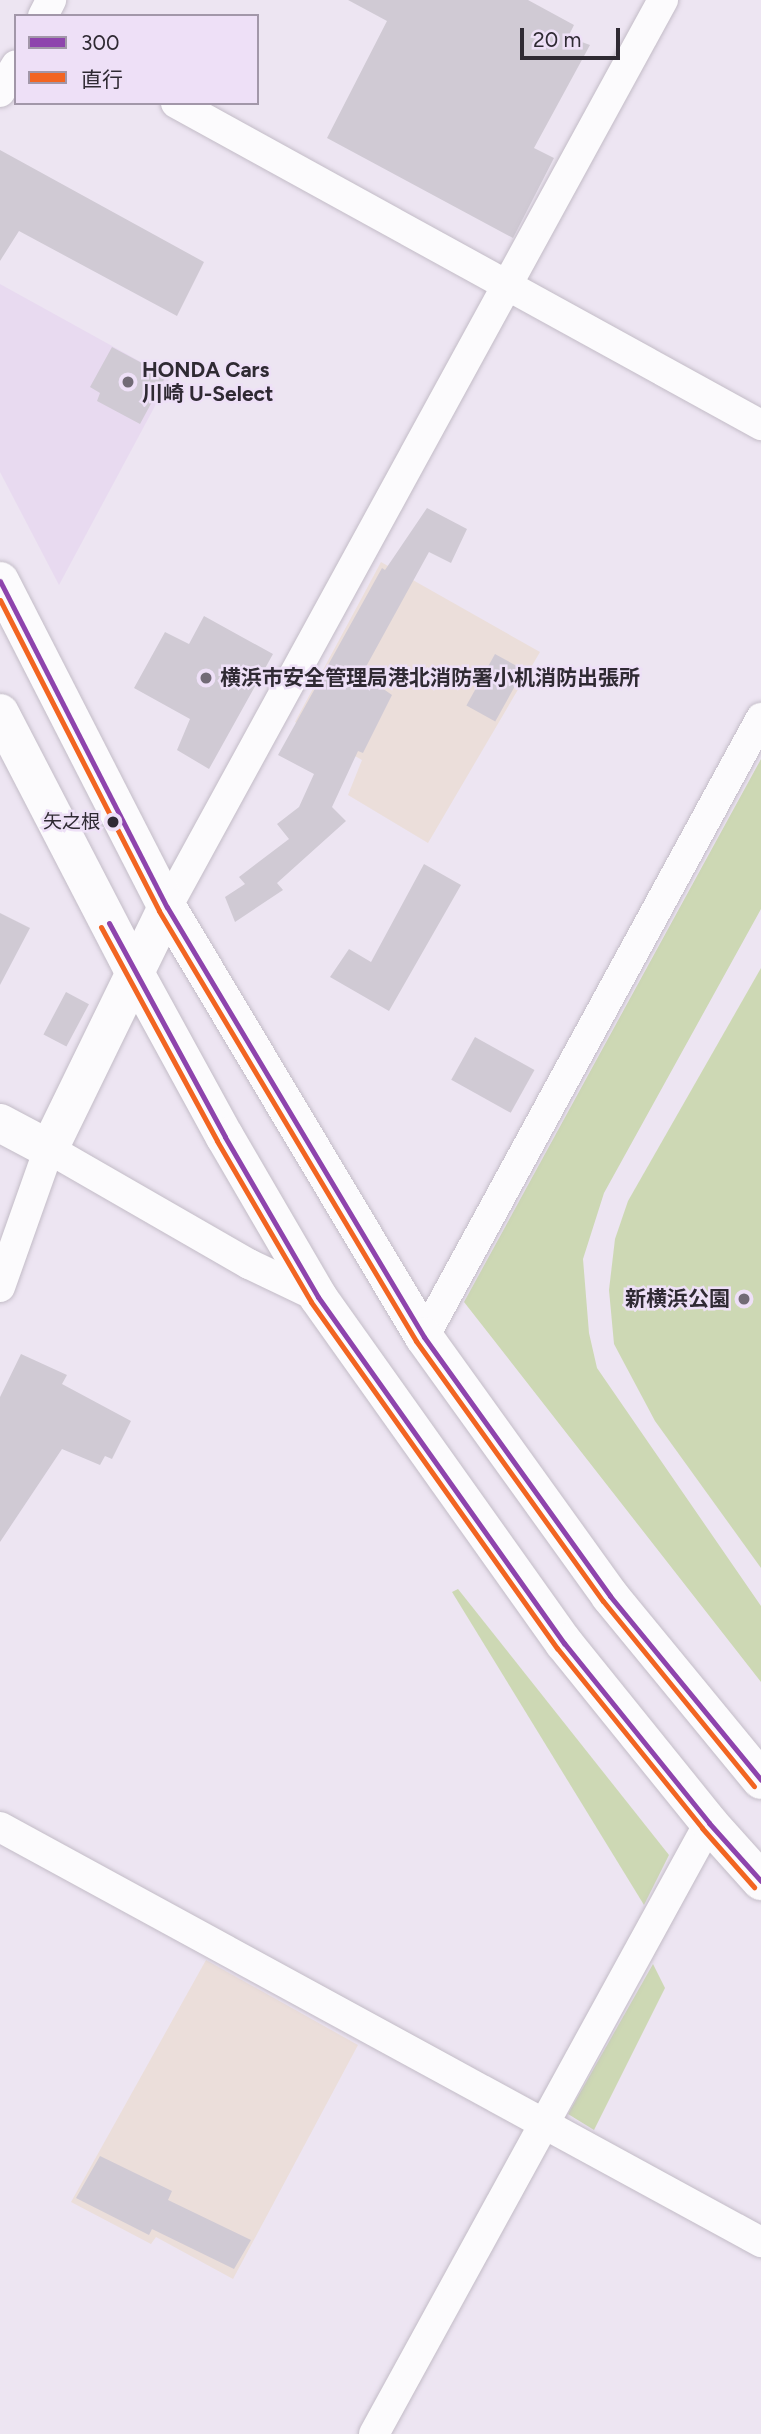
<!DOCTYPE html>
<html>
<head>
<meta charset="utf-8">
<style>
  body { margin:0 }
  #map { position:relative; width:761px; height:2434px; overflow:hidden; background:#ede5f2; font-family:Figtree,"Noto Sans JP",sans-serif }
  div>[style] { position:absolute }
  .built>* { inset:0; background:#e8daf0 }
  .industrial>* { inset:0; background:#ebdeda }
  .green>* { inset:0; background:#cdd8b4 }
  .building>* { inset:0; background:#d0cad4; transform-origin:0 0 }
  .roads { filter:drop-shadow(0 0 2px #c3bcc7) drop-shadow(0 0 2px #c3bcc7) }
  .street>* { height:30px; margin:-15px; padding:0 15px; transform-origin:15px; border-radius:15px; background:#fcfbfd }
  .secondary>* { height:38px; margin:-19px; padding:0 19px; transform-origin:19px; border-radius:19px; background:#fcfbfd }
  .bus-1>* { height:5px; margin:-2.5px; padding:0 2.5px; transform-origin:2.5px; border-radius:2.5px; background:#8e44ad }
  .bus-2>* { height:5px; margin:-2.5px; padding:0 2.5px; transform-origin:2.5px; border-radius:2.5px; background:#f26522 }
  .dots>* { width:19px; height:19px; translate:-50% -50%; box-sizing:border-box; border:4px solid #eee0f7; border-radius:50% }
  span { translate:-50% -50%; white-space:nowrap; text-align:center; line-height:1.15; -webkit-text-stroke:5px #eee0f7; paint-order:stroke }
  .bus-label { font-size:19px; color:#2f2a33 }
  .right { translate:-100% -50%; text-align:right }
  .poi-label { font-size:21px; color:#2f2a33; font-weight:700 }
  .left { translate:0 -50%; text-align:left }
  .legend { position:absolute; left:14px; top:14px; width:245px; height:91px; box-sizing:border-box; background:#eee0f7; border:2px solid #a297a9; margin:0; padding:9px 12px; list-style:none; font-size:21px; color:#2f2a33 }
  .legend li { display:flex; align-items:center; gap:14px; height:35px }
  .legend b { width:35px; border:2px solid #a297a9 }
  .scale { position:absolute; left:520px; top:28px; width:100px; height:32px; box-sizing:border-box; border:4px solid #2f2a33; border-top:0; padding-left:9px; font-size:21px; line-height:24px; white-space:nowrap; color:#2f2a33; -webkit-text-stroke:5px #eee0f7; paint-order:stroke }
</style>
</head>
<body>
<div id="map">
  <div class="built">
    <div style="clip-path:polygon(0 284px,170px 378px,59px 585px,0 472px)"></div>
  </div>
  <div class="industrial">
    <div style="clip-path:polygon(381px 562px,540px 652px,428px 843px,348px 795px,362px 760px,295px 722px)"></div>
    <div style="clip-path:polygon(206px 1960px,358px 2045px,233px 2279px,156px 2237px,151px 2244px,71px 2202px)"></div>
  </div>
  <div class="green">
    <div style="clip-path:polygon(761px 759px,761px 909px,604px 1193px,583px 1259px,589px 1333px,597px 1368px,761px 1606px,761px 1682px,464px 1302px)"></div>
    <div style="clip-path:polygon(761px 968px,761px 1568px,655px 1421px,614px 1344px,609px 1290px,615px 1239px,628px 1201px)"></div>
    <div style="clip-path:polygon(458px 1589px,669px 1855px,644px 1905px,452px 1592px)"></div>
    <div style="clip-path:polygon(653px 1964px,665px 1988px,594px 2130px,568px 2114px)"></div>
  </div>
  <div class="building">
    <div style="clip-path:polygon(348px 0,528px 0,574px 25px,568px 37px,590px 45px,534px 148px,554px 158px,513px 238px,327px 138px,387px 21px)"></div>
    <div style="clip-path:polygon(0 150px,204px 262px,177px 316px,19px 231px,0 261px)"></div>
    <div style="clip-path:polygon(112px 347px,166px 376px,140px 424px,97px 401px,100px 393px,90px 387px)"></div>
    <div style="clip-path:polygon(427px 508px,467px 529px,451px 563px,429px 552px,362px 674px,392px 695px,363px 753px,358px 751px,332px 807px,346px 821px,277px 883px,283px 890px,235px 922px,225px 897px,245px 884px,239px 877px,289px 839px,277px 824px,299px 807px,314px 774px,278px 755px,382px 568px,385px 570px)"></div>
    <div style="clip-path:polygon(204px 616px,273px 654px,209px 769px,177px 750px,190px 719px,134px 688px,165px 632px,189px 644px)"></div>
    <div style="left:495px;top:654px;width:33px;height:59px;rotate:29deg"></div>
    <div style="clip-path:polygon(424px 864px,461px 885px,389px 1011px,330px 977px,349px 949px,371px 962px)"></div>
    <div style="clip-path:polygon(0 913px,30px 928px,0 985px)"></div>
    <div style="left:66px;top:992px;width:26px;height:48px;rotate:28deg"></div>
    <div style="left:475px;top:1037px;width:68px;height:49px;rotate:29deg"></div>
    <div style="clip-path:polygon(21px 1354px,67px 1375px,62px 1384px,131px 1421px,112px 1459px,105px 1456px,100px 1465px,62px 1449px,0 1542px,0 1397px)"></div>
    <div style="clip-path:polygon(100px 2156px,172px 2191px,168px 2200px,251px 2240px,234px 2269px,152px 2229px,149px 2235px,76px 2198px)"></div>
  </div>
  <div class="roads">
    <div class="street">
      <div style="left:43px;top:16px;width:18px;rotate:-63deg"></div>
      <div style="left:0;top:92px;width:31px;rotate:-59deg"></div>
      <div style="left:176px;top:103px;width:668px;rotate:28.83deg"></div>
      <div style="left:167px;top:907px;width:1034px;rotate:-61.33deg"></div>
      <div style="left:0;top:1287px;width:146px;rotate:-70.5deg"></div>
      <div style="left:49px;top:1149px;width:231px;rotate:29.9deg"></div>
      <div style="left:249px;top:1264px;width:76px;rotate:25.6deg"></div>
      <div style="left:424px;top:1337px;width:705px;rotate:-61.43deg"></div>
      <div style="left:0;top:1827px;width:867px;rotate:28.61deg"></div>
      <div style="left:374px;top:2434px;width:697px;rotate:-61.26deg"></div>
    </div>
    <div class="secondary">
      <div style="left:0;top:581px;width:366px;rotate:62.9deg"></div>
      <div style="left:167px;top:907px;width:501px;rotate:59.13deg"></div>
      <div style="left:424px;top:1337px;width:319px;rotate:54.3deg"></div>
      <div style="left:610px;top:1596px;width:238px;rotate:50.6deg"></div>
      <div style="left:0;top:713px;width:291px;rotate:62.6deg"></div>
      <div style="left:134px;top:971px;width:189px;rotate:61.3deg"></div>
      <div style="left:225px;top:1137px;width:185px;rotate:59.8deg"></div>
      <div style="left:318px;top:1297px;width:425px;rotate:54.6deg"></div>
      <div style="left:564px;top:1643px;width:231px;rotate:51.1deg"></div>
      <div style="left:709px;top:1823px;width:78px;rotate:48.1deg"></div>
      <div style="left:0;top:1123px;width:55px;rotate:28deg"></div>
      <div style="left:49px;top:1149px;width:269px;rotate:-64deg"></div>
    </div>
  </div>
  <div class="bus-1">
    <div style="left:0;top:581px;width:366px;rotate:62.9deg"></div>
    <div style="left:167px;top:907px;width:501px;rotate:59.13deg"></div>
    <div style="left:424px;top:1337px;width:319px;rotate:54.3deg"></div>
    <div style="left:610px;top:1596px;width:238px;rotate:50.6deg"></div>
    <div style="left:109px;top:923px;width:243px;rotate:61.5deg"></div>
    <div style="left:225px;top:1137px;width:185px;rotate:59.8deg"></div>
    <div style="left:318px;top:1297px;width:425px;rotate:54.6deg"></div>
    <div style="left:564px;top:1643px;width:231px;rotate:51.1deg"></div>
    <div style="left:709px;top:1823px;width:78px;rotate:48.1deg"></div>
  </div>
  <div class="bus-2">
    <div style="left:0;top:600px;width:349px;rotate:62.9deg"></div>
    <div style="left:159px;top:911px;width:501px;rotate:59.13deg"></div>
    <div style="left:416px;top:1341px;width:320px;rotate:54.3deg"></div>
    <div style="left:603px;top:1601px;width:239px;rotate:50.8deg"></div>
    <div style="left:101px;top:927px;width:243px;rotate:61.5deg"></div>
    <div style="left:217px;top:1141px;width:186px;rotate:59.7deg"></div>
    <div style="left:311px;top:1302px;width:425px;rotate:54.6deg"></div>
    <div style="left:557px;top:1648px;width:231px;rotate:51.1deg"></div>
    <div style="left:702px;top:1828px;width:79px;rotate:48.6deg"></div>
  </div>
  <div class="dots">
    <div style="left:128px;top:382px;background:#726b76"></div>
    <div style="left:206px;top:678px;background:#726b76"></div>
    <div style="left:113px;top:822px;background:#2f2a33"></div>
    <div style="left:744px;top:1299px;background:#726b76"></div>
  </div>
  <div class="bus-label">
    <span class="right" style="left:100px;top:822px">矢之根</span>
  </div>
  <div class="poi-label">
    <span class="left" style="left:142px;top:382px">HONDA Cars<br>川崎 U-Select</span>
    <span class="left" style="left:220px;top:678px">横浜市安全管理局港北消防署小机消防出張所</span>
    <span class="right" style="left:730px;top:1299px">新横浜公園</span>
  </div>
  <ul class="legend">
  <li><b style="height:9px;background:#8e44ad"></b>300</li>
  <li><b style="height:9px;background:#f26522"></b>直行</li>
  </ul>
  <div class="scale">20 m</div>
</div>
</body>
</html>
